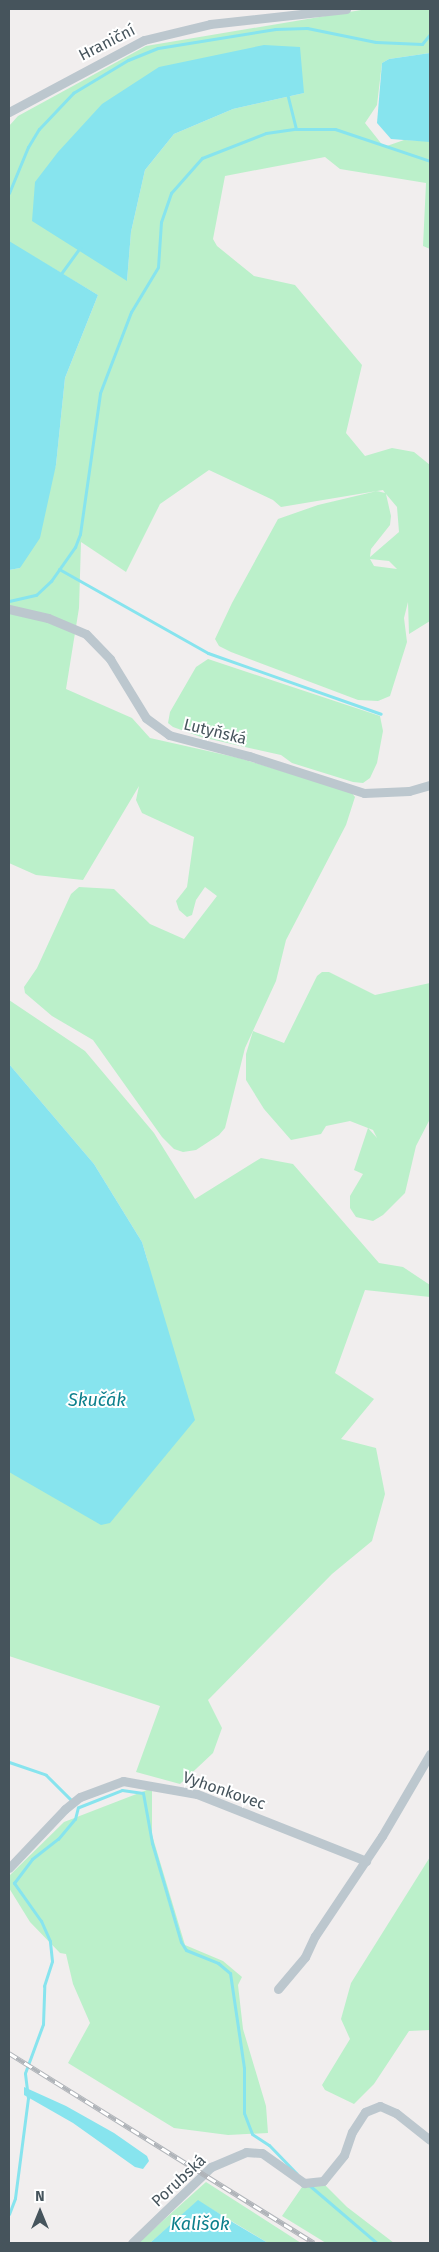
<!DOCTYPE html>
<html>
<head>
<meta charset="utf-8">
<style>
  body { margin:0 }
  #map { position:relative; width:439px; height:2252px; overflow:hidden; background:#f1eeee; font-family:"Fira Sans",sans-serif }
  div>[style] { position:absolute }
  .green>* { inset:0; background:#bbf0ca }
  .water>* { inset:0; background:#87e4ee }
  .stream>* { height:3px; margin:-1.5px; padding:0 1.5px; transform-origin:1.5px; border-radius:1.5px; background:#87e4ee }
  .minor>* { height:9px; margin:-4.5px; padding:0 4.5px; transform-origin:4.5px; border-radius:4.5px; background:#bcc7ce }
  .rail>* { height:5px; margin-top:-2.5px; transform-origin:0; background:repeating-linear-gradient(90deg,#fff 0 9px,#b0b4b9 0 18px); box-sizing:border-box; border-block:1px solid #b0b4b9 }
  span { translate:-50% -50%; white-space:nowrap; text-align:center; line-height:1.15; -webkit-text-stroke:4px #fff; paint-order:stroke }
  .street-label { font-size:16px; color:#46545c }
  .water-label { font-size:18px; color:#0b7f8c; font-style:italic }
  .frame { position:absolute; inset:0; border:10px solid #46545c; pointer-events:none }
  .north { position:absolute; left:15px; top:2187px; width:50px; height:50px; -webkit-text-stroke:4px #fff; paint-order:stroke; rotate:0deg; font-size:14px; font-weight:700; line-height:20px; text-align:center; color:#46545c }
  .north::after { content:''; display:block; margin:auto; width:18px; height:22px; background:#46545c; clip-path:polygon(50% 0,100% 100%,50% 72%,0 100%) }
</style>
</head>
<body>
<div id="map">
  <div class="green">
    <div style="clip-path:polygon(evenodd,367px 9px,430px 9px,430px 53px,389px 59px,382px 63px,377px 105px,365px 123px,384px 147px,404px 140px,430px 141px,430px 249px,423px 246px,426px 183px,340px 169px,325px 157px,225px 176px,213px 239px,217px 246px,254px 276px,295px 285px,362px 365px,346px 433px,365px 456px,392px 448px,414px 452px,430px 465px,430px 621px,409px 634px,408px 602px,404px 618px,407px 642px,390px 696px,378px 701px,358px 700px,231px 652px,219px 646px,215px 639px,232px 603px,278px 519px,318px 505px,377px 491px,385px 493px,383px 490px,281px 507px,273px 500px,209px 470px,160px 504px,126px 572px,81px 542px,79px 608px,66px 689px,132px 718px,150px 738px,239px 758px,351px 792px,355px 797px,346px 825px,286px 940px,276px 981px,245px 1048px,225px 1128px,219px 1135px,196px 1150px,183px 1152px,174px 1149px,162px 1137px,93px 1040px,52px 1016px,25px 993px,24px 987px,37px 968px,71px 894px,79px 887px,114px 889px,150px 924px,184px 939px,217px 896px,205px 887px,196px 900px,192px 915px,187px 917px,179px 910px,176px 901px,187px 887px,194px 837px,142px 813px,136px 800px,139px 786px,83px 880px,36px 875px,9px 863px,9px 570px,20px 568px,56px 465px,65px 378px,98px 295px,9px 242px,9px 126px,18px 116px,146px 46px,367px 9px,304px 93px,233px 109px,174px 134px,145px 170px,131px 232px,127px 281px,102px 104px,304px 93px,367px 9px,386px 494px,397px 507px,399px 532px,370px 557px,371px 549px,390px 525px,391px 516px,386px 494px,367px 9px,370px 559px,389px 561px,397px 569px,374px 566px,370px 559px)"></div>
    <div style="clip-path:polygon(208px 659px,380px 716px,383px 731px,377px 763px,370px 778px,363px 783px,353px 782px,292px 763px,281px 755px,201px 737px,173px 727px,168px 723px,170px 712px,196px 667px)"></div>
    <div style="clip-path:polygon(322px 972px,329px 972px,375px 995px,430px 983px,430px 1119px,416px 1146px,405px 1193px,383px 1215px,373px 1221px,356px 1217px,350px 1208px,350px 1196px,363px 1174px,354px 1170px,368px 1128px,377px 1138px,373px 1130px,350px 1121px,326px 1126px,321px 1134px,291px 1140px,264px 1109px,246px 1080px,246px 1054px,253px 1031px,284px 1043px,317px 976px)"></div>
    <div style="clip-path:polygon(9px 1000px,85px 1051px,154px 1133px,195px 1199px,261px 1158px,293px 1164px,379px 1263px,403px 1267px,430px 1285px,430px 1297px,365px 1290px,335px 1373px,374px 1399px,341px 1439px,376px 1448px,385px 1494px,372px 1541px,332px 1574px,208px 1700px,222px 1728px,213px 1753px,180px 1784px,136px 1772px,160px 1706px,9px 1656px,9px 1075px,148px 1262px,142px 1242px,94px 1164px,9px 1064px)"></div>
    <div style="clip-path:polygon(152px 1788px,152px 1835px,185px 1945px,223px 1961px,242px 1977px,238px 1985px,243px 2029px,266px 2106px,268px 2133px,228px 2135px,174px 2128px,68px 2063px,90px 2023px,73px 1984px,66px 1954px,60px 1953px,30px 1922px,9px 1888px,9px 1876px,64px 1822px)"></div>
    <div style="clip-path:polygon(430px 1857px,430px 2030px,409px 2031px,374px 2084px,354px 2104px,325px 2090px,322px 2085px,350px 2039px,341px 2019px,351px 1983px)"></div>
    <div style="clip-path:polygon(206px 2182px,301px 2243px,268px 2243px,198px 2201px,150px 2243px,138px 2243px)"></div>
    <div style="clip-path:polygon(325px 2185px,347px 2207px,394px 2243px,326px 2243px,282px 2216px,302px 2187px)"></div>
  </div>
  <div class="water">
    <div style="clip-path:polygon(264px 45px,300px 47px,304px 93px,233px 109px,174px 134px,145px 170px,131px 232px,127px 281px,32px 221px,35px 182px,58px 152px,102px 104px,159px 67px)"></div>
    <div style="clip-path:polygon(430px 53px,430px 142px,391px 139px,377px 123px,382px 63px,389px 59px)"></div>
    <div style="clip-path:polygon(9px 241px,98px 295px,65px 378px,56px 465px,40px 538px,20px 568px,9px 570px)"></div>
    <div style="clip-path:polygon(9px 1064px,94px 1164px,142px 1242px,195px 1420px,110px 1523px,101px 1525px,9px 1472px)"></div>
    <div style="clip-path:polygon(24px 2087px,66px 2106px,114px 2133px,147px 2156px,149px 2161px,143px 2169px,135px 2167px,73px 2123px,24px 2095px)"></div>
    <div style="clip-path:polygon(198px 2200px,234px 2223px,268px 2243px,150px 2243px)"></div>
  </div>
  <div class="stream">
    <div style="left:287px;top:93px;width:37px;rotate:76deg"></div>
    <div style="left:9px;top:193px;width:50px;rotate:-67.6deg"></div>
    <div style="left:28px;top:147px;width:21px;rotate:-59deg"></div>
    <div style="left:39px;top:129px;width:50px;rotate:-46.6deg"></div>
    <div style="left:73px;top:93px;width:64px;rotate:-31deg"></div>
    <div style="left:128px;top:60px;width:32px;rotate:-22deg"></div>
    <div style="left:158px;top:48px;width:119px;rotate:-9.2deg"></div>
    <div style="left:275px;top:29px;width:32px;rotate:-2deg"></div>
    <div style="left:307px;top:28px;width:70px;rotate:11.5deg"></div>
    <div style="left:376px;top:42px;width:46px;rotate:2.5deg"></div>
    <div style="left:422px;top:44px;width:13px;rotate:-51deg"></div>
    <div style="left:60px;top:275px;width:34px;rotate:-54deg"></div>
    <div style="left:59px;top:569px;width:171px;rotate:29.4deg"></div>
    <div style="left:208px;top:653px;width:183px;rotate:19.4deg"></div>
    <div style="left:9px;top:601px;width:28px;rotate:-13deg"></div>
    <div style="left:36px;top:595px;width:21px;rotate:-43deg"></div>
    <div style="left:51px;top:581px;width:42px;rotate:-54.8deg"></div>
    <div style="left:75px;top:547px;width:14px;rotate:-69deg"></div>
    <div style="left:80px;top:534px;width:142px;rotate:-81.9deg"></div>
    <div style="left:100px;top:393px;width:87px;rotate:-69.1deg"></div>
    <div style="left:131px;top:312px;width:52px;rotate:-59deg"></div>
    <div style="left:158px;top:267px;width:45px;rotate:-86.2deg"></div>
    <div style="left:161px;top:222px;width:31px;rotate:-71deg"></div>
    <div style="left:171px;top:193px;width:47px;rotate:-48.5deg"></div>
    <div style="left:202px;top:158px;width:69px;rotate:-21.3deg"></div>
    <div style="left:266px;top:133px;width:30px;rotate:-8deg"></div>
    <div style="left:296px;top:129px;width:39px"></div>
    <div style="left:335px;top:129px;width:100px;rotate:18.6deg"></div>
    <div style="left:9px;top:1762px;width:39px;rotate:19deg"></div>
    <div style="left:46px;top:1775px;width:37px;rotate:45deg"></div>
    <div style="left:79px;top:1807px;width:46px;rotate:-21.6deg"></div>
    <div style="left:122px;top:1790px;width:21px;rotate:8deg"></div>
    <div style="left:143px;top:1793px;width:51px;rotate:79.8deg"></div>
    <div style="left:152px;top:1843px;width:103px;rotate:73.7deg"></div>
    <div style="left:181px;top:1942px;width:9px;rotate:58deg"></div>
    <div style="left:186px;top:1950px;width:35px;rotate:22deg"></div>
    <div style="left:218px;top:1963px;width:16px;rotate:40deg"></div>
    <div style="left:230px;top:1973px;width:96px;rotate:81.6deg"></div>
    <div style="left:244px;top:2068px;width:45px;rotate:90deg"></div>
    <div style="left:244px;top:2113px;width:22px;rotate:69deg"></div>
    <div style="left:252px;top:2134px;width:20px;rotate:33deg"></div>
    <div style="left:269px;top:2145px;width:40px;rotate:46deg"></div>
    <div style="left:309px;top:2185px;width:89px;rotate:40.5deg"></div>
    <div style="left:9px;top:2214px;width:17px;rotate:-69deg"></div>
    <div style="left:15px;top:2198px;width:101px;rotate:-82.6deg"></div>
    <div style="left:28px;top:2098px;width:25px;rotate:-97deg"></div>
    <div style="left:25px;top:2073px;width:52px;rotate:-69.8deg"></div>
    <div style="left:43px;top:2024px;width:38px;rotate:-88deg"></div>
    <div style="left:44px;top:1986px;width:26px;rotate:-72deg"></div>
    <div style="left:52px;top:1961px;width:20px;rotate:-96deg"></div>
    <div style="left:50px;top:1941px;width:22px;rotate:-114deg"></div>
    <div style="left:41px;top:1921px;width:47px;rotate:-125.4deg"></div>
    <div style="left:14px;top:1883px;width:30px;rotate:-53deg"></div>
    <div style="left:32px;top:1859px;width:33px;rotate:-38deg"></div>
    <div style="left:58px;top:1839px;width:26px;rotate:-50deg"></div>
    <div style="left:75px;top:1819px;width:12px;rotate:-76deg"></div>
  </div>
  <div class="minor">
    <div style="left:9px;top:112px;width:153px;rotate:-28.1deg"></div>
    <div style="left:144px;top:40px;width:68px;rotate:-13.6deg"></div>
    <div style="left:210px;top:24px;width:137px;rotate:-6.3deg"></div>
    <div style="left:9px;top:609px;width:40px;rotate:13deg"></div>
    <div style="left:48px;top:618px;width:41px;rotate:22.8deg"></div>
    <div style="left:86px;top:634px;width:35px;rotate:46deg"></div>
    <div style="left:110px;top:659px;width:69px;rotate:58.6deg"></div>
    <div style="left:146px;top:718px;width:29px;rotate:36deg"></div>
    <div style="left:169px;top:735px;width:83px;rotate:14.7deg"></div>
    <div style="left:249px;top:756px;width:121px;rotate:17.8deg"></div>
    <div style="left:364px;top:793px;width:45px;rotate:-2.5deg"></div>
    <div style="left:409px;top:791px;width:22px;rotate:-16deg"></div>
    <div style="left:9px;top:1868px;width:81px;rotate:-46.5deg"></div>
    <div style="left:65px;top:1809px;width:19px;rotate:-39deg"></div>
    <div style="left:80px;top:1797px;width:46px;rotate:-20.4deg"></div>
    <div style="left:123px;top:1781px;width:75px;rotate:10deg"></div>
    <div style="left:197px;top:1794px;width:182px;rotate:21.6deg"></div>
    <div style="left:278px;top:1989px;width:42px;rotate:-49.8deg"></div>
    <div style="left:305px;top:1957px;width:23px;rotate:-65deg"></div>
    <div style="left:315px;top:1936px;width:120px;rotate:-56.2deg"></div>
    <div style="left:382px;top:1836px;width:95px;rotate:-59.7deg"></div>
    <div style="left:132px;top:2243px;width:110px;rotate:-43.9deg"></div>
    <div style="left:211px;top:2167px;width:38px;rotate:-23deg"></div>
    <div style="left:246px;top:2152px;width:16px;rotate:4deg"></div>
    <div style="left:262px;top:2153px;width:52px;rotate:35.5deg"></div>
    <div style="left:304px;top:2183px;width:19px;rotate:-6deg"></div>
    <div style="left:323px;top:2181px;width:33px;rotate:-51deg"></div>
    <div style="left:344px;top:2155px;width:24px;rotate:-71deg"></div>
    <div style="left:352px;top:2132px;width:24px;rotate:-57deg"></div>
    <div style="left:365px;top:2112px;width:16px;rotate:-22deg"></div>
    <div style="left:380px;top:2106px;width:17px;rotate:24deg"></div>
    <div style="left:396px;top:2113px;width:43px;rotate:38.5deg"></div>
  </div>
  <div class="rail">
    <div style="left:9px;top:2053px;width:359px;rotate:31.9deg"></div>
  </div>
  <div class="street-label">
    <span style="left:107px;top:43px;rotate:-27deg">Hraniční</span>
    <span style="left:215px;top:732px;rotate:14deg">Lutyňská</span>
    <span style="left:224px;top:1791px;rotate:19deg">Vyhonkovec</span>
    <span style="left:179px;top:2181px;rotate:-43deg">Porubská</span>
  </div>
  <div class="water-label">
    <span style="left:97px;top:1400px">Skučák</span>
    <span style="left:200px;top:2224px">Kališok</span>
  </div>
  <div class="frame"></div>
  <div class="north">N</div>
</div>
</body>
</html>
